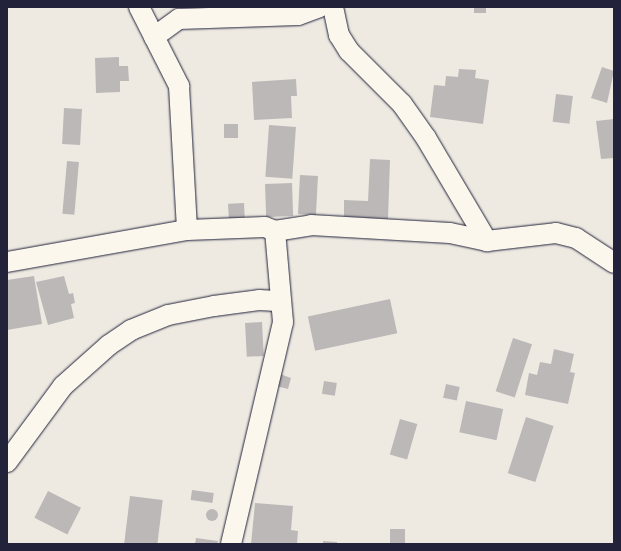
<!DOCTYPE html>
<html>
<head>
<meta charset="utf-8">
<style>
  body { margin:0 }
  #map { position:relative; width:621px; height:551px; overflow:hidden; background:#eeeae2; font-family:"Playpen Sans",sans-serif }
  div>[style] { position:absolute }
  .building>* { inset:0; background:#bcb8b8; transform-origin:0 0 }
  .round { border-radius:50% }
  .roads { filter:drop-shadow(0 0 1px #22223b) drop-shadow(0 0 1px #22223b) }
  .minor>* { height:20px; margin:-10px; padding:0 10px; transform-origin:10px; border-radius:10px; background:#fbf7ec }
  span { translate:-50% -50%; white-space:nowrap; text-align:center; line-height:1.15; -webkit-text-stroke:3.5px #fbf7ec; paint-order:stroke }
  .frame { position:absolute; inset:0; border:8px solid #22223b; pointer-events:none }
</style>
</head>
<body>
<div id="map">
  <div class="building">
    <div style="left:474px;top:7px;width:12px;height:6px"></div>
    <div style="clip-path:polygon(119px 57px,119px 66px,128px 66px,129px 81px,120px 81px,120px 92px,96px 93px,95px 58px)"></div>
    <div style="clip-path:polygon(602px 67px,614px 71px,607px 103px,591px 98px)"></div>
    <div style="clip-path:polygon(459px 69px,476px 70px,475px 78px,489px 80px,483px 124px,430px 117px,434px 85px,445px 86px,446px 76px,458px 77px)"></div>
    <div style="clip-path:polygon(296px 79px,297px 96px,291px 96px,292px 118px,254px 120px,252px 82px)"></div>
    <div style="left:556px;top:94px;width:17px;height:28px;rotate:7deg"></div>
    <div style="left:64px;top:108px;width:18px;height:36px;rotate:3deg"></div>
    <div style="clip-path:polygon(614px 119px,614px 158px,601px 159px,596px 121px)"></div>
    <div style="left:224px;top:124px;width:14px;height:14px"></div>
    <div style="left:269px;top:125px;width:27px;height:52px;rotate:4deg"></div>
    <div style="clip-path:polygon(370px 159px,390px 160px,388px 219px,344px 217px,344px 200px,368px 201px)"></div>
    <div style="left:67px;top:161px;width:12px;height:53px;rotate:5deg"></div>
    <div style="left:300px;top:175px;width:18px;height:39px;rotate:3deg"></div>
    <div style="left:292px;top:183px;width:33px;height:27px;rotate:88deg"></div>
    <div style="left:244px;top:203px;width:18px;height:16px;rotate:87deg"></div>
    <div style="clip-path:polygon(34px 276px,42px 324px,7px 330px,7px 280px)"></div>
    <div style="clip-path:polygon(64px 276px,69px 294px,73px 293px,75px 303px,71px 304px,74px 318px,48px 325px,36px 282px)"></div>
    <div style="left:390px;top:299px;width:35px;height:84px;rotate:78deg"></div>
    <div style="left:262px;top:322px;width:34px;height:17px;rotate:87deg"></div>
    <div style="left:513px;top:338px;width:20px;height:56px;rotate:18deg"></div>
    <div style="clip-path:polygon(554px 349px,574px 354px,570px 372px,575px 373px,568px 404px,525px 395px,529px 373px,537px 375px,540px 362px,551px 364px)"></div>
    <div style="clip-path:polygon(280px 374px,291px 378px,288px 389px,276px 386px)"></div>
    <div style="left:324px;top:381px;width:13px;height:13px;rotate:9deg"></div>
    <div style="left:446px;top:384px;width:14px;height:14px;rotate:12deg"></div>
    <div style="left:466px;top:401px;width:38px;height:32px;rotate:12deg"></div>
    <div style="left:526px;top:417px;width:29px;height:59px;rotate:18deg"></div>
    <div style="left:400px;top:419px;width:18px;height:37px;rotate:16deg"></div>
    <div style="left:192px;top:490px;width:22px;height:10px;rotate:8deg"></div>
    <div style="left:48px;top:491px;width:37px;height:30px;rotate:27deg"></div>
    <div style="left:130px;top:496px;width:33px;height:48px;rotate:7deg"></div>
    <div style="clip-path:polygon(255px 503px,293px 506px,291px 530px,298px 531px,297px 544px,251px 544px)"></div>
    <div class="round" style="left:206px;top:509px;width:12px;height:12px"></div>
    <div style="left:405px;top:529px;width:15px;height:15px;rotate:90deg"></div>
    <div style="clip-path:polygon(196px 538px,218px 541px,217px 544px,195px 544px)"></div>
    <div style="clip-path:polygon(323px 541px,337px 542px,337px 544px,323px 544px)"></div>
  </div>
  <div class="roads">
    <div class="minor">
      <div style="left:139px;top:7px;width:89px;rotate:63.1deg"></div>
      <div style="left:179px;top:86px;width:144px;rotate:86.8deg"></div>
      <div style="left:333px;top:7px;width:29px;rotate:78deg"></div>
      <div style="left:339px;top:35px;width:19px;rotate:58deg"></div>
      <div style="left:349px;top:51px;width:75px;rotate:45deg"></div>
      <div style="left:402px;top:104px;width:42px;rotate:54.8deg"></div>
      <div style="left:426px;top:138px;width:120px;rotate:59.4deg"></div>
      <div style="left:154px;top:37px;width:31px;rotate:-36deg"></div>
      <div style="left:179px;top:19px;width:119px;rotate:-1.9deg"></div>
      <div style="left:298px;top:15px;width:23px;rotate:-20deg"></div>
      <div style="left:7px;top:262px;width:183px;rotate:-10.1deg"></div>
      <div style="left:187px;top:230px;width:78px;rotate:-2.2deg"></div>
      <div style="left:265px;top:227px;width:11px;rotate:22deg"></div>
      <div style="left:275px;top:231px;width:36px;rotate:-9deg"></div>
      <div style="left:311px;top:225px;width:139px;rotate:3.3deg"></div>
      <div style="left:450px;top:233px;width:38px;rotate:12deg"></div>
      <div style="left:487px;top:241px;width:69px;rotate:-6.6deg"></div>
      <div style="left:556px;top:233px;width:21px;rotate:14deg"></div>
      <div style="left:576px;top:238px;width:45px;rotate:33.3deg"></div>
      <div style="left:7px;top:462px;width:94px;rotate:-53.6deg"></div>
      <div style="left:63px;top:386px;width:62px;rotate:-41.7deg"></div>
      <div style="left:109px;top:345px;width:27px;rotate:-34deg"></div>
      <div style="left:131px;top:330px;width:40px;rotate:-22deg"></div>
      <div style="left:168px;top:315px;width:47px;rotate:-11.1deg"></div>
      <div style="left:214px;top:306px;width:45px;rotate:-7.6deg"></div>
      <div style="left:259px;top:300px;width:22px;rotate:3deg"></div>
      <div style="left:231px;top:544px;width:228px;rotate:-76.8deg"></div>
      <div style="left:283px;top:322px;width:91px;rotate:-95deg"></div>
    </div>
  </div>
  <div class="frame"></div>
</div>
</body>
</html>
